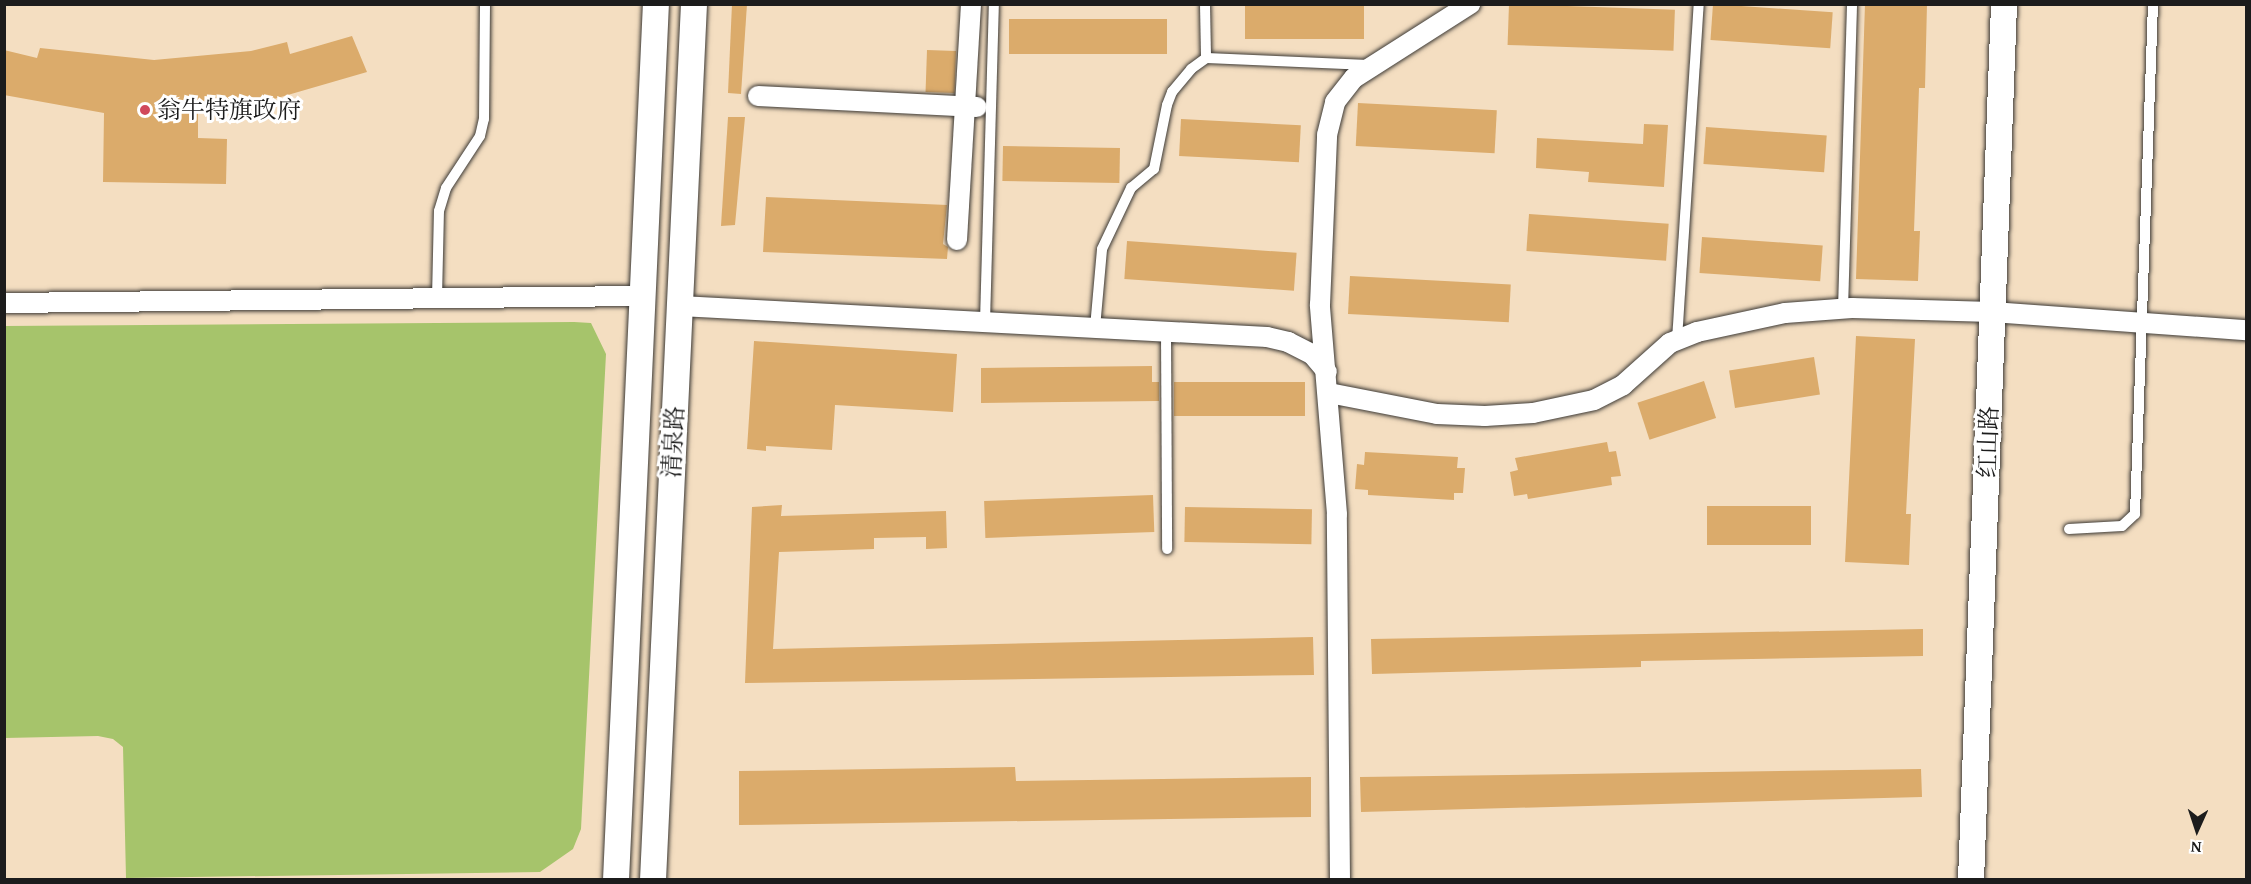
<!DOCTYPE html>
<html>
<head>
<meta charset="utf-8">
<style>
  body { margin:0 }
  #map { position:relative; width:2251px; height:884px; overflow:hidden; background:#f4dec1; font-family:"Gentium Book Plus","Noto Serif SC",serif }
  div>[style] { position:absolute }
  .green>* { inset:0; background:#a6c46b }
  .building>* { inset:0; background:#dbab6b; transform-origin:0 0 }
  .roads { filter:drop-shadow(0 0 2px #3c3935) drop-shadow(0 0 2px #3c3935) }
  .service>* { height:10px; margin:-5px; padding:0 5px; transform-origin:5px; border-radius:5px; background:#fff }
  .minor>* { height:20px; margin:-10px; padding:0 10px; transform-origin:10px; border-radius:10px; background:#fff }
  .tertiary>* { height:26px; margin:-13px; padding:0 13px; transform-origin:13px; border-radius:13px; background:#fff }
  .dots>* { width:16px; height:16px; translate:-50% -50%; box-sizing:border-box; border:3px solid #fff; border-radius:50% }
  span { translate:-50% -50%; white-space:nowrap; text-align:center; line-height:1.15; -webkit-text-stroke:6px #fff; paint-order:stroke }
  .poi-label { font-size:24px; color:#1c1c1c }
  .left { translate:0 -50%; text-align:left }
  .street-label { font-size:24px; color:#1c1c1c }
  .frame { position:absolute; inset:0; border:6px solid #1c1c1c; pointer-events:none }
  .north { position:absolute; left:2167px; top:800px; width:60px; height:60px; -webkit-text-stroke:4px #fff; paint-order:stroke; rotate:183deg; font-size:16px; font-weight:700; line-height:24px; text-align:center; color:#1c1c1c }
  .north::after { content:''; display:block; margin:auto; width:21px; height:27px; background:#1c1c1c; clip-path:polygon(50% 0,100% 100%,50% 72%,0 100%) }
</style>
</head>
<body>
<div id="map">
  <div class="green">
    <div style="clip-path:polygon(574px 322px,591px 323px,606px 354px,581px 829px,573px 849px,540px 872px,126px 878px,123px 747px,113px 739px,98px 736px,5px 738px,5px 326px)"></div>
  </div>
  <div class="building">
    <div style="clip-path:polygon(732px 4px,747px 4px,741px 94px,728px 93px)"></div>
    <div style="left:1245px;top:4px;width:119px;height:35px"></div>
    <div style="left:1509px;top:4px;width:166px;height:41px;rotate:2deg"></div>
    <div style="left:1713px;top:4px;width:120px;height:36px;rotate:4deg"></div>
    <div style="clip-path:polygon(1865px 4px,1927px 4px,1925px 88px,1919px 88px,1914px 231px,1920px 231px,1918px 281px,1856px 279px)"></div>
    <div style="left:1167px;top:19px;width:35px;height:158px;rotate:90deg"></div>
    <div style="clip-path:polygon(352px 36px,367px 72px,267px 101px,198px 112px,198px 138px,227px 139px,226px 184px,103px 182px,104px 113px,4px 95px,4px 50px,37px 58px,40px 48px,154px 60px,251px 51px,287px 42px,290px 54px)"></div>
    <div style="left:927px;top:50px;width:29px;height:42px;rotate:2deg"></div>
    <div style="left:1358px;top:103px;width:139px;height:43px;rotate:3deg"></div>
    <div style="clip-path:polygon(728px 117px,745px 117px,735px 225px,721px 226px)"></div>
    <div style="left:1181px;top:119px;width:120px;height:37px;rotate:3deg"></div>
    <div style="clip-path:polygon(1644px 124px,1668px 125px,1664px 187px,1588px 182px,1589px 172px,1536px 168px,1537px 138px,1643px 144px)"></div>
    <div style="left:1706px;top:127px;width:121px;height:37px;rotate:4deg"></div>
    <div style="left:1003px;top:146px;width:117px;height:35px;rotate:1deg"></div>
    <div style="clip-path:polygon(766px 197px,947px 205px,943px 244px,948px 247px,947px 259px,763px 252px)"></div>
    <div style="left:1529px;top:214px;width:140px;height:37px;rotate:4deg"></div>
    <div style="left:1702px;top:237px;width:121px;height:36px;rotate:4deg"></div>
    <div style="left:1127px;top:241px;width:170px;height:38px;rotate:4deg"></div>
    <div style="left:1350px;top:276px;width:161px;height:38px;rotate:3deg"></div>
    <div style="clip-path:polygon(1856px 336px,1915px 339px,1906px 514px,1911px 514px,1909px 565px,1845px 562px)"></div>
    <div style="clip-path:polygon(754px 341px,957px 354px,953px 412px,835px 405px,832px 450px,766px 446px,766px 451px,747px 449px)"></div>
    <div style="left:1814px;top:357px;width:38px;height:86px;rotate:81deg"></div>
    <div style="clip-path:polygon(1152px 366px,1152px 382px,1159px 382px,1159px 401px,981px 403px,981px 368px)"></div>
    <div style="left:1704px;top:381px;width:39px;height:70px;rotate:72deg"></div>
    <div style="left:1174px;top:382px;width:131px;height:34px"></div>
    <div style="clip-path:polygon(1607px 442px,1609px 452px,1616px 451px,1621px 476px,1611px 477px,1612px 485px,1528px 499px,1527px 494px,1514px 496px,1510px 472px,1518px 470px,1515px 458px)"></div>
    <div style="clip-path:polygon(1365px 452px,1458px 457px,1457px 468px,1465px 468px,1463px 493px,1454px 493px,1454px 500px,1368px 495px,1368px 490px,1355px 489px,1357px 464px,1364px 465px)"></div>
    <div style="left:1153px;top:495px;width:37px;height:169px;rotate:88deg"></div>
    <div style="clip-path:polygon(782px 505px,781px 516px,946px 511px,947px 548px,926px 549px,926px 537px,874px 538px,874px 549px,779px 552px,773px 649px,1313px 637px,1314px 675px,745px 683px,752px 507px)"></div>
    <div style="left:1811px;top:506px;width:39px;height:104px;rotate:90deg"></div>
    <div style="left:1185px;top:507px;width:127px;height:35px;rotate:1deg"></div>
    <div style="clip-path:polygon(1923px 629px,1923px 656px,1641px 661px,1641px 667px,1372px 674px,1371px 639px)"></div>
    <div style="clip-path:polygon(1015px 767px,1016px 781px,1311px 777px,1311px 817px,739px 825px,739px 771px)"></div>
    <div style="clip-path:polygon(1921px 769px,1922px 797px,1361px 812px,1360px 777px)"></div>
  </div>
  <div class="roads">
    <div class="service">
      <div style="left:1205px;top:4px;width:54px;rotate:88.9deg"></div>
      <div style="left:437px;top:298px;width:87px;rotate:-88.7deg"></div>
      <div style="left:439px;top:211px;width:24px;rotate:-73deg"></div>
      <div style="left:446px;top:188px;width:62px;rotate:-56.8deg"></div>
      <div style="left:480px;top:136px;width:17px;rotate:-77deg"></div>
      <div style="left:484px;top:119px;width:115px;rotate:-89.5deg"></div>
      <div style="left:1843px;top:309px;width:305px;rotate:-88.3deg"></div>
      <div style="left:985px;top:322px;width:318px;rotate:-88.4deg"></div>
      <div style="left:1095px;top:328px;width:79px;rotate:-84.9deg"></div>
      <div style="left:1102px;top:249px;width:68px;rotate:-64.6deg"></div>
      <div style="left:1131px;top:188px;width:30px;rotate:-40deg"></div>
      <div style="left:1154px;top:169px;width:65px;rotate:-78.5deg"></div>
      <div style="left:1167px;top:105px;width:14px;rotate:-69deg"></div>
      <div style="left:1172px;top:92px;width:30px;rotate:-50deg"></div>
      <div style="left:1191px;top:69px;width:19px;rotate:-36deg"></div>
      <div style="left:1206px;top:58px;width:163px;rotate:2.5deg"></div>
      <div style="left:1166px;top:331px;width:218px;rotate:89.7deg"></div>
      <div style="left:1677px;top:340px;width:337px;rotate:-86.3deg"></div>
      <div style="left:2069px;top:529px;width:53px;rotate:-3.2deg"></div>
      <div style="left:2122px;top:526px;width:18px;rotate:-43deg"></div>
      <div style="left:2135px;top:514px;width:510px;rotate:-87.98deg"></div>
    </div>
    <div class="minor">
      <div style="left:758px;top:96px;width:219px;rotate:2.9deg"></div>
      <div style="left:957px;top:240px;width:236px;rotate:-86.6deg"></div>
      <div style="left:4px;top:303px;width:639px;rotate:-0.63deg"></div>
      <div style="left:680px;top:306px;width:588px;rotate:3.02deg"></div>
      <div style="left:1267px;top:337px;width:22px;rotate:13deg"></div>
      <div style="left:1288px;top:342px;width:27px;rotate:27deg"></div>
      <div style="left:1312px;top:354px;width:23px;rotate:50deg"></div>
      <div style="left:1329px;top:393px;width:110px;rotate:11deg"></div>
      <div style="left:1437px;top:414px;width:48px;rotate:2.4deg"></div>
      <div style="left:1485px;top:416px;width:48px;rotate:-3.6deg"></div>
      <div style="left:1533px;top:413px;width:62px;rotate:-12deg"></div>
      <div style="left:1594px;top:400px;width:33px;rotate:-27deg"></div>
      <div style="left:1623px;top:385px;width:63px;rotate:-41.8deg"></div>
      <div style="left:1670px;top:343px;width:29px;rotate:-22deg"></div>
      <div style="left:1697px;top:332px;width:90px;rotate:-12.2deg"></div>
      <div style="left:1785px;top:313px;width:67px;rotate:-4.3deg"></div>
      <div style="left:1852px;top:308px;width:140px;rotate:1.6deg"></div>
      <div style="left:1992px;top:312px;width:255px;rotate:4.1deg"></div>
      <div style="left:1340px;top:880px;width:366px;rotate:-90.5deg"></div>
      <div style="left:1337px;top:514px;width:210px;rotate:-94.7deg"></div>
      <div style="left:1320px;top:305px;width:170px;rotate:-87.6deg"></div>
      <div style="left:1327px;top:135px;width:34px;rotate:-76deg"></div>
      <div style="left:1335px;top:102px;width:31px;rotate:-52deg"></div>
      <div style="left:1354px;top:78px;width:138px;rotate:-32.5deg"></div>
    </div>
    <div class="tertiary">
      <div style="left:616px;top:880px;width:877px;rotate:-87.39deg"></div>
      <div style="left:653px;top:880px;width:877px;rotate:-87.32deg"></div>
      <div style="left:1971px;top:880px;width:877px;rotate:-87.84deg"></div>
    </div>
  </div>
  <div class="dots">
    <div style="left:145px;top:110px;background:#d1495b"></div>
  </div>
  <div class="poi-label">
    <span class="left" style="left:157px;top:110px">翁牛特旗政府</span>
  </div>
  <div class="street-label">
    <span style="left:673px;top:442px;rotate:-87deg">清泉路</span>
    <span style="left:1988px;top:442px;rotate:-88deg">红山路</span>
  </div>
  <div class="frame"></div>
  <div class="north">N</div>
</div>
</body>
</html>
